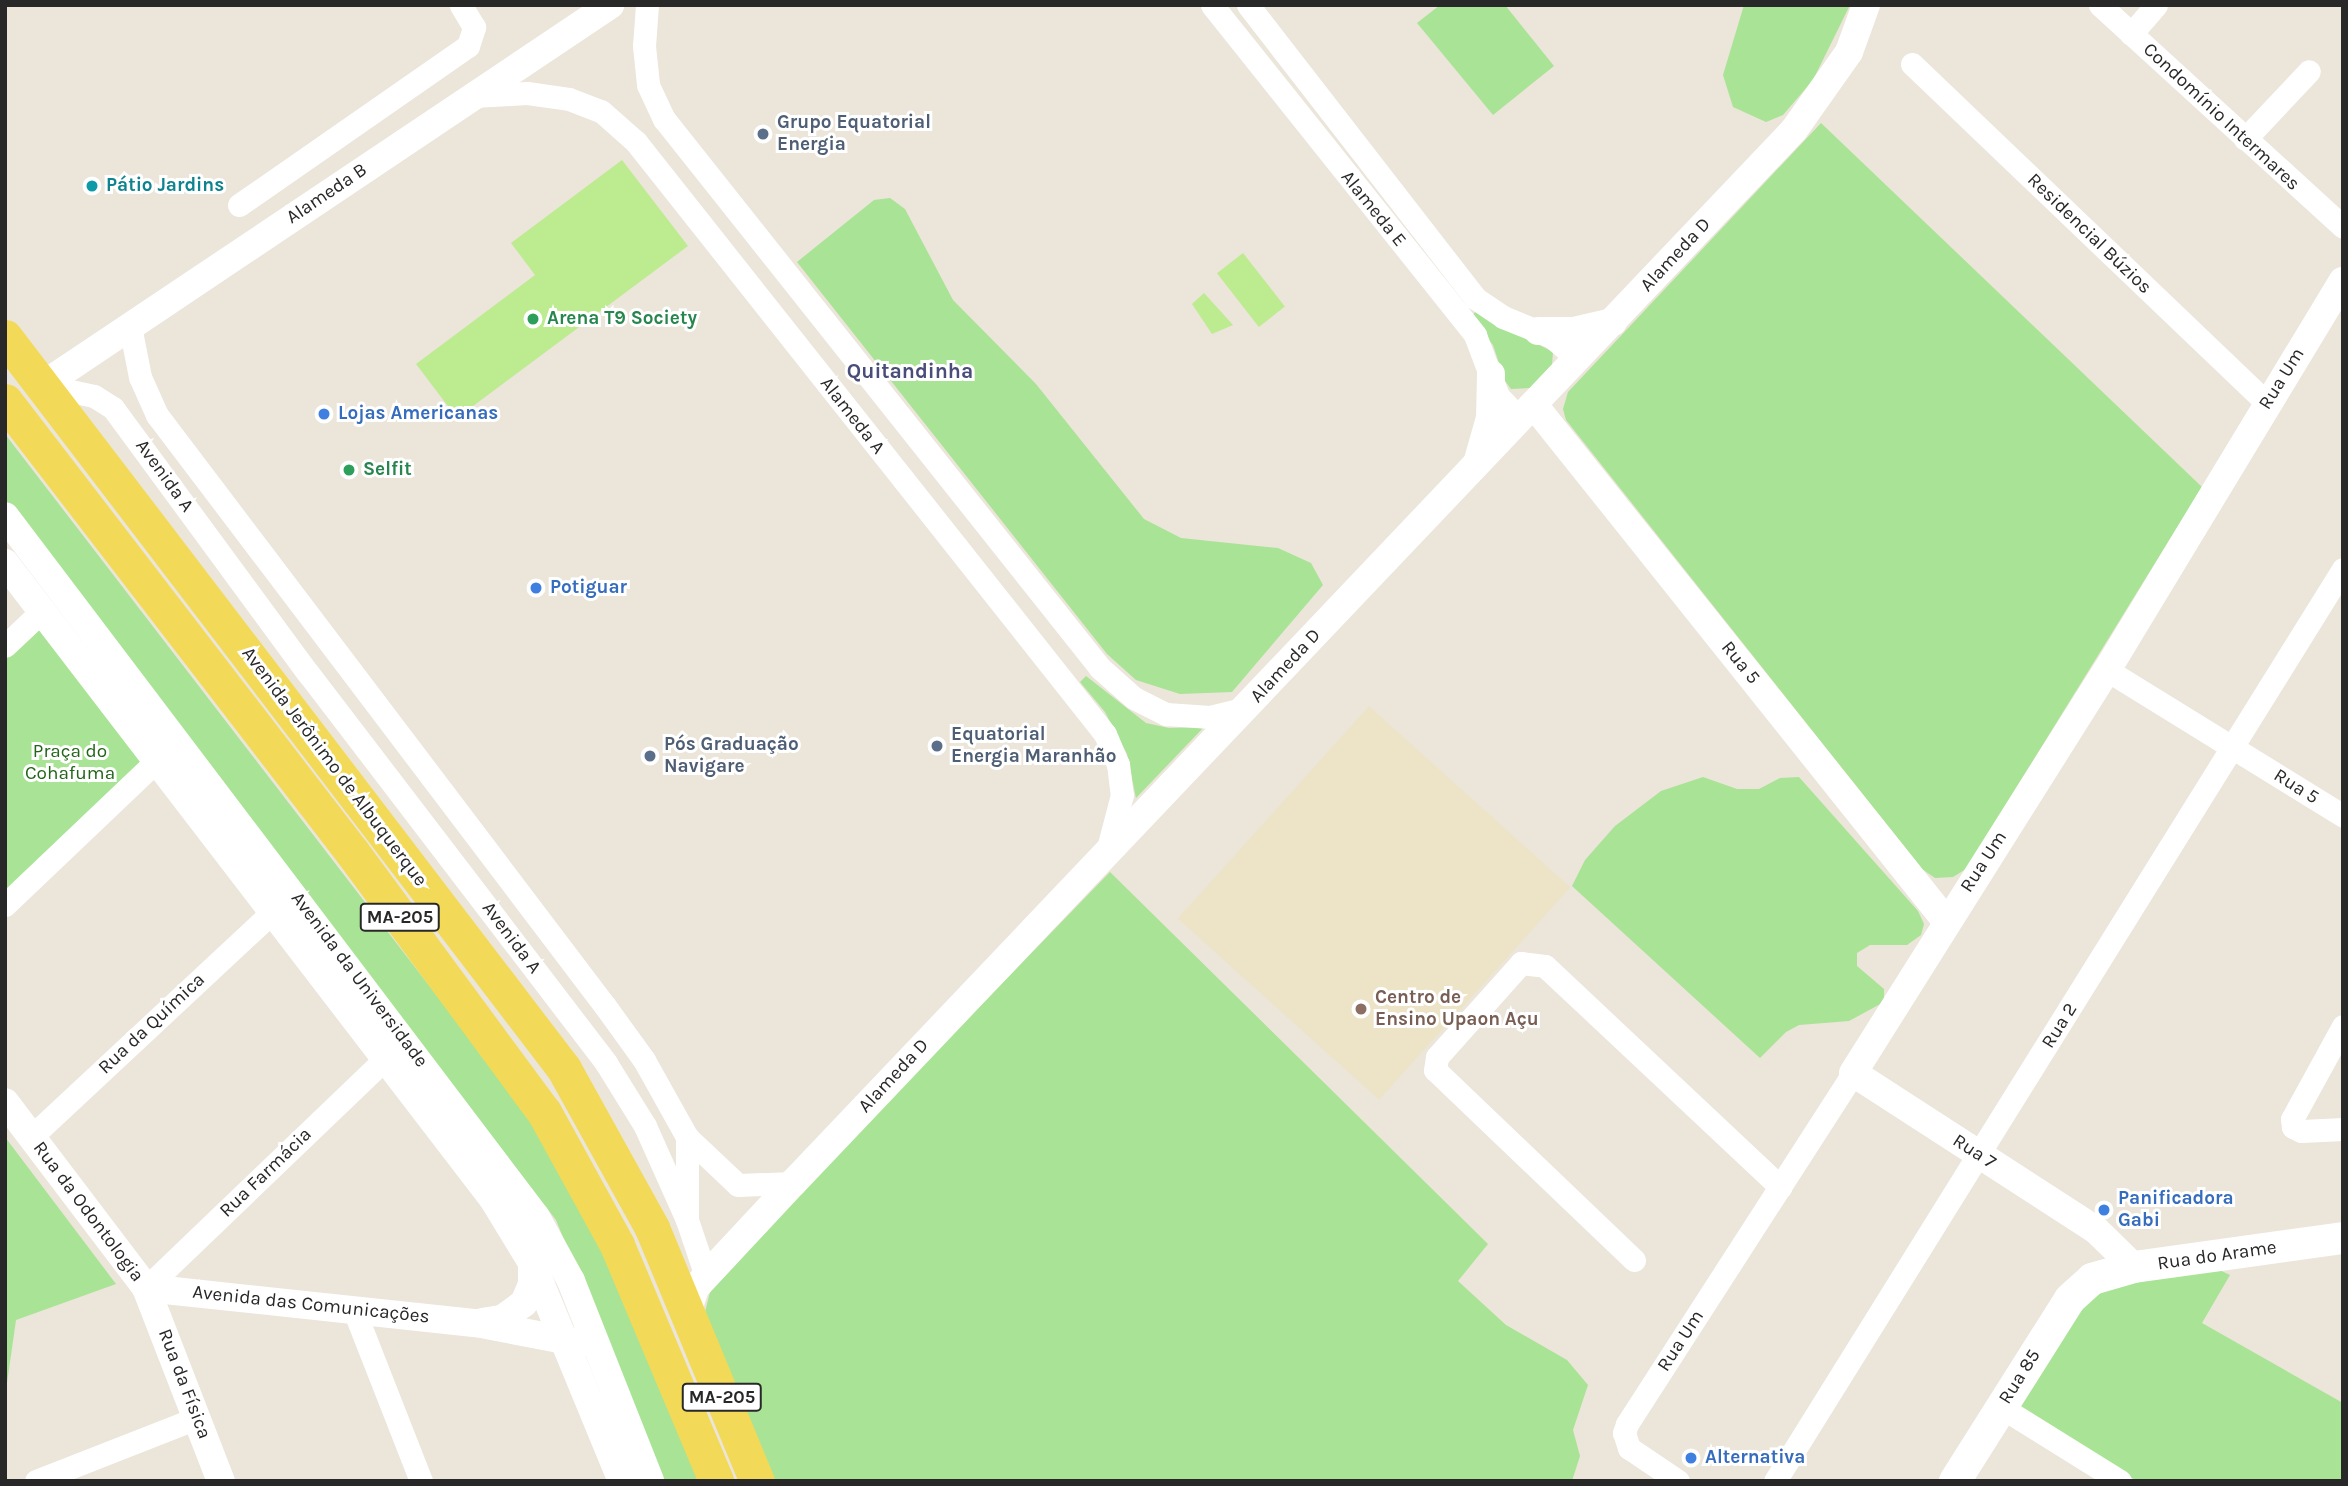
<!DOCTYPE html>
<html>
<head>
<meta charset="utf-8">
<style>
  body { margin:0 }
  #map { position:relative; width:2348px; height:1486px; overflow:hidden; background:#ebe5da; font-family:Karla,sans-serif }
  div>[style] { position:absolute }
  .education>* { inset:0; background:#ede4c8; transform-origin:0 0 }
  .green>* { inset:0; background:#a9e395 }
  .pitch>* { inset:0; background:#bdeb90; transform-origin:0 0 }
  .minor>* { height:23px; margin:-11.5px; padding:0 11.5px; transform-origin:11.5px; border-radius:11.5px; background:#fff }
  .tertiary>* { height:28px; margin:-14px; padding:0 14px; transform-origin:14px; border-radius:14px; background:#fff }
  .secondary>* { height:32px; margin:-16px; padding:0 16px; transform-origin:16px; border-radius:16px; background:#fff }
  .primary>* { height:35px; margin:-17.5px; padding:0 17.5px; transform-origin:17.5px; border-radius:17.5px; background:#f2da58 }
  .dots>* { width:19px; height:19px; translate:-50% -50%; box-sizing:border-box; border:4px solid #fff; border-radius:50% }
  span { translate:-50% -50%; white-space:nowrap; text-align:center; line-height:1.15; -webkit-text-stroke:6px #fff; paint-order:stroke }
  .shield-label span { padding:2px 5px; background:#fff; border:2px solid; border-radius:5px; -webkit-text-stroke-width:0 }
  .shield-label { font-size:18px; color:#282828; font-weight:700 }
  .street-label { font-size:19px; color:#282828 }
  .service-label { font-size:19px; color:#4e5e75; font-weight:700 }
  .left { translate:0 -50%; text-align:left }
  .culture-label { font-size:19px; color:#0d838f; font-weight:700 }
  .leisure-label { font-size:19px; color:#27864d; font-weight:700 }
  .shop-label { font-size:19px; color:#366cbe; font-weight:700 }
  .park-label { font-size:19px; color:#226518 }
  .education-label { font-size:19px; color:#785e54; font-weight:700 }
  .neighbourhood-label { font-size:21px; color:#484d79; font-weight:700 }
  .frame { position:absolute; inset:0; border:7px solid #282828; pointer-events:none }
</style>
</head>
<body>
<div id="map">
  <div class="education">
    <div style="left:1369px;top:706px;width:271px;height:286px;rotate:42deg"></div>
  </div>
  <div class="green">
    <div style="clip-path:polygon(1440px 5px,1505px 5px,1554px 66px,1493px 115px,1417px 23px)"></div>
    <div style="clip-path:polygon(1744px 5px,1850px 5px,1813px 80px,1783px 115px,1766px 122px,1733px 107px,1723px 75px)"></div>
    <div style="clip-path:polygon(1821px 123px,2202px 487px,1966px 869px,1953px 877px,1935px 878px,1922px 869px,1566px 420px,1563px 409px,1568px 392px)"></div>
    <div style="clip-path:polygon(890px 198px,905px 209px,953px 300px,1036px 384px,1144px 519px,1181px 538px,1278px 548px,1311px 563px,1323px 585px,1232px 692px,1180px 694px,1136px 680px,1107px 654px,797px 262px,874px 200px)"></div>
    <div style="clip-path:polygon(1475px 312px,1553px 352px,1552px 365px,1530px 388px,1511px 389px,1505px 381px,1493px 345px,1471px 318px)"></div>
    <div style="clip-path:polygon(5px 434px,534px 1122px,591px 1218px,701px 1481px,662px 1481px,556px 1220px,5px 501px)"></div>
    <div style="clip-path:polygon(44px 620px,160px 771px,5px 909px,5px 655px)"></div>
    <div style="clip-path:polygon(1086px 676px,1146px 723px,1169px 728px,1204px 727px,1136px 798px,1127px 754px,1105px 712px,1080px 682px)"></div>
    <div style="clip-path:polygon(1703px 777px,1737px 789px,1759px 789px,1780px 778px,1799px 777px,1918px 911px,1924px 924px,1921px 935px,1907px 945px,1870px 945px,1857px 953px,1857px 966px,1884px 989px,1884px 1002px,1849px 1021px,1799px 1025px,1786px 1032px,1760px 1058px,1572px 886px,1585px 860px,1615px 826px,1661px 791px)"></div>
    <div style="clip-path:polygon(1110px 872px,1488px 1244px,1458px 1281px,1506px 1325px,1567px 1360px,1588px 1385px,1573px 1430px,1580px 1456px,1572px 1481px,769px 1481px,704px 1316px,710px 1292px,728px 1266px)"></div>
    <div style="clip-path:polygon(5px 1137px,116px 1284px,16px 1320px,5px 1397px)"></div>
    <div style="clip-path:polygon(2213px 1267px,2230px 1275px,2202px 1323px,2343px 1403px,2343px 1481px,2137px 1481px,2010px 1403px,2092px 1291px)"></div>
  </div>
  <div class="pitch">
    <div style="clip-path:polygon(622px 160px,688px 246px,457px 418px,416px 364px,535px 275px,511px 243px)"></div>
    <div style="left:1243px;top:253px;width:68px;height:33px;rotate:52deg"></div>
    <div style="clip-path:polygon(1204px 293px,1233px 325px,1212px 334px,1192px 304px)"></div>
  </div>
  <div class="minor">
    <div style="left:647px;top:5px;width:41px;rotate:94.2deg"></div>
    <div style="left:644px;top:46px;width:39px;rotate:84deg"></div>
    <div style="left:648px;top:85px;width:38px;rotate:65deg"></div>
    <div style="left:664px;top:119px;width:701px;rotate:51.54deg"></div>
    <div style="left:1100px;top:668px;width:45px;rotate:41.4deg"></div>
    <div style="left:1134px;top:698px;width:36px;rotate:27deg"></div>
    <div style="left:1166px;top:714px;width:44px;rotate:3.9deg"></div>
    <div style="left:1210px;top:717px;width:38px;rotate:-14deg"></div>
    <div style="left:1212px;top:5px;width:422px;rotate:51.4deg"></div>
    <div style="left:1475px;top:335px;width:65px;rotate:69.3deg"></div>
    <div style="left:1498px;top:396px;width:32px;rotate:46deg"></div>
    <div style="left:1248px;top:5px;width:371px;rotate:52.2deg"></div>
    <div style="left:1475px;top:298px;width:34px;rotate:34deg"></div>
    <div style="left:1503px;top:317px;width:53px;rotate:22.2deg"></div>
    <div style="left:1552px;top:337px;width:33px;rotate:41deg"></div>
    <div style="left:2100px;top:5px;width:329px;rotate:42.4deg"></div>
    <div style="left:2131px;top:34px;width:38px;rotate:-49deg"></div>
    <div style="left:1912px;top:64px;width:491px;rotate:43.7deg"></div>
    <div style="left:474px;top:96px;width:53px;rotate:-3.2deg"></div>
    <div style="left:527px;top:93px;width:42px;rotate:8.1deg"></div>
    <div style="left:569px;top:99px;width:34px;rotate:21deg"></div>
    <div style="left:601px;top:111px;width:47px;rotate:41.5deg"></div>
    <div style="left:636px;top:142px;width:755px;rotate:51.61deg"></div>
    <div style="left:1105px;top:734px;width:33px;rotate:67deg"></div>
    <div style="left:1118px;top:764px;width:31px;rotate:83deg"></div>
    <div style="left:1122px;top:795px;width:55px;rotate:104.8deg"></div>
    <div style="left:2245px;top:139px;width:93px;rotate:-46.7deg"></div>
    <div style="left:239px;top:205px;width:279px;rotate:-34.8deg"></div>
    <div style="left:468px;top:46px;width:20px;rotate:-72deg"></div>
    <div style="left:474px;top:27px;width:26px;rotate:-121deg"></div>
    <div style="left:130px;top:326px;width:52px;rotate:78.9deg"></div>
    <div style="left:140px;top:377px;width:42px;rotate:65.9deg"></div>
    <div style="left:157px;top:415px;width:742px;rotate:52.84deg"></div>
    <div style="left:605px;top:1006px;width:67px;rotate:54.2deg"></div>
    <div style="left:644px;top:1060px;width:88px;rotate:60.8deg"></div>
    <div style="left:687px;top:1137px;width:70px;rotate:43.3deg"></div>
    <div style="left:738px;top:1185px;width:55px;rotate:-2.1deg"></div>
    <div style="left:43px;top:385px;width:52px;rotate:12.2deg"></div>
    <div style="left:94px;top:396px;width:22px;rotate:32deg"></div>
    <div style="left:113px;top:408px;width:329px;rotate:53.7deg"></div>
    <div style="left:308px;top:673px;width:491px;rotate:52.6deg"></div>
    <div style="left:606px;top:1063px;width:74px;rotate:58.2deg"></div>
    <div style="left:645px;top:1126px;width:103px;rotate:65.9deg"></div>
    <div style="left:5px;top:646px;width:51px;rotate:-43.4deg"></div>
    <div style="left:2107px;top:670px;width:278px;rotate:31.7deg"></div>
    <div style="left:5px;top:905px;width:210px;rotate:-43.6deg"></div>
    <div style="left:2343px;top:1026px;width:106px;rotate:118.7deg"></div>
    <div style="left:2292px;top:1119px;width:8px;rotate:83deg"></div>
    <div style="left:2293px;top:1127px;width:9px;rotate:27deg"></div>
    <div style="left:2301px;top:1131px;width:42px;rotate:-2.7deg"></div>
    <div style="left:31px;top:1137px;width:331px;rotate:-43deg"></div>
    <div style="left:687px;top:1137px;width:83px;rotate:90deg"></div>
    <div style="left:687px;top:1220px;width:59px;rotate:71.3deg"></div>
    <div style="left:1634px;top:1260px;width:275px;rotate:-136.3deg"></div>
    <div style="left:1435px;top:1070px;width:13px;rotate:-81deg"></div>
    <div style="left:1437px;top:1057px;width:126px;rotate:-48.2deg"></div>
    <div style="left:1521px;top:963px;width:24px;rotate:7deg"></div>
    <div style="left:1545px;top:966px;width:323px;rotate:43.2deg"></div>
    <div style="left:146px;top:1288px;width:332px;rotate:-43.8deg"></div>
    <div style="left:354px;top:1310px;width:184px;rotate:68.6deg"></div>
    <div style="left:2001px;top:1407px;width:140px;rotate:31.9deg"></div>
    <div style="left:36px;top:1481px;width:173px;rotate:-21.4deg"></div>
    <div style="left:1678px;top:1481px;width:59px;rotate:-146deg"></div>
    <div style="left:1629px;top:1448px;width:16px;rotate:-108deg"></div>
    <div style="left:1624px;top:1433px;width:9px;rotate:-72deg"></div>
    <div style="left:1627px;top:1424px;width:417px;rotate:-57.2deg"></div>
    <div style="left:1775px;top:1481px;width:1074px;rotate:-58.09deg"></div>
  </div>
  <div class="tertiary">
    <div style="left:1538px;top:331px;width:36px"></div>
    <div style="left:1574px;top:331px;width:40px;rotate:-13deg"></div>
    <div style="left:43px;top:385px;width:683px;rotate:-33.83deg"></div>
    <div style="left:1534px;top:405px;width:660px;rotate:51.39deg"></div>
    <div style="left:1478px;top:460px;width:44px;rotate:-74.1deg"></div>
    <div style="left:1490px;top:418px;width:44px;rotate:-88.7deg"></div>
    <div style="left:5px;top:516px;width:879px;rotate:52.86deg"></div>
    <div style="left:536px;top:1217px;width:73px;rotate:61.3deg"></div>
    <div style="left:571px;top:1281px;width:215px;rotate:68.4deg"></div>
    <div style="left:5px;top:563px;width:802px;rotate:52.5deg"></div>
    <div style="left:493px;top:1199px;width:75px;rotate:58.6deg"></div>
    <div style="left:532px;top:1263px;width:236px;rotate:67.6deg"></div>
    <div style="left:5px;top:1102px;width:233px;rotate:52.8deg"></div>
    <div style="left:146px;top:1288px;width:207px;rotate:68.8deg"></div>
    <div style="left:2134px;top:1267px;width:53px;rotate:-135.8deg"></div>
    <div style="left:2096px;top:1230px;width:289px;rotate:-147.1deg"></div>
    <div style="left:1853px;top:1073px;width:476px;rotate:-57.8deg"></div>
    <div style="left:2107px;top:670px;width:455px;rotate:-58.8deg"></div>
    <div style="left:146px;top:1288px;width:332px;rotate:6.1deg"></div>
    <div style="left:476px;top:1323px;width:106px;rotate:10.9deg"></div>
    <div style="left:687px;top:1313px;width:26px;rotate:-72deg"></div>
    <div style="left:695px;top:1288px;width:144px;rotate:-47deg"></div>
    <div style="left:793px;top:1183px;width:1453px;rotate:-46.45deg"></div>
    <div style="left:1794px;top:130px;width:95px;rotate:-54.8deg"></div>
    <div style="left:1849px;top:52px;width:50px;rotate:-70.1deg"></div>
    <div style="left:482px;top:1322px;width:20px;rotate:-9deg"></div>
    <div style="left:502px;top:1319px;width:27px;rotate:-36deg"></div>
    <div style="left:524px;top:1303px;width:21px;rotate:-67deg"></div>
    <div style="left:532px;top:1284px;width:20px;rotate:-90deg"></div>
  </div>
  <div class="secondary">
    <div style="left:1955px;top:1481px;width:215px;rotate:-57.7deg"></div>
    <div style="left:2070px;top:1299px;width:30px;rotate:-42deg"></div>
    <div style="left:2092px;top:1279px;width:44px;rotate:-15.9deg"></div>
    <div style="left:2134px;top:1267px;width:211px;rotate:-7.9deg"></div>
  </div>
  <div class="primary">
    <div style="left:5px;top:337px;width:921px;rotate:52.63deg"></div>
    <div style="left:564px;top:1069px;width:182px;rotate:61deg"></div>
    <div style="left:652px;top:1228px;width:274px;rotate:67.5deg"></div>
    <div style="left:5px;top:401px;width:569px;rotate:52.43deg"></div>
    <div style="left:352px;top:852px;width:323px;rotate:53.6deg"></div>
    <div style="left:544px;top:1112px;width:152px;rotate:61.2deg"></div>
    <div style="left:617px;top:1245px;width:256px;rotate:67.2deg"></div>
  </div>
  <div class="dots">
    <div style="left:763px;top:134px;background:#5c6f8a"></div>
    <div style="left:92px;top:186px;background:#0f9aa8"></div>
    <div style="left:533px;top:319px;background:#2e9e5b"></div>
    <div style="left:324px;top:414px;background:#3f7fe0"></div>
    <div style="left:349px;top:470px;background:#2e9e5b"></div>
    <div style="left:536px;top:588px;background:#3f7fe0"></div>
    <div style="left:937px;top:746px;background:#5c6f8a"></div>
    <div style="left:650px;top:756px;background:#5c6f8a"></div>
    <div style="left:1361px;top:1009px;background:#8d6e63"></div>
    <div style="left:2104px;top:1210px;background:#3f7fe0"></div>
    <div style="left:1691px;top:1458px;background:#3f7fe0"></div>
  </div>
  <div class="shield-label">
    <span style="left:400px;top:917px">MA-205</span>
    <span style="left:722px;top:1397px">MA-205</span>
  </div>
  <div class="street-label">
    <span style="left:2221px;top:117px;rotate:43deg">Condomínio Intermares</span>
    <span style="left:327px;top:194px;rotate:-34deg">Alameda B</span>
    <span style="left:1373px;top:209px;rotate:51deg">Alameda E</span>
    <span style="left:2089px;top:234px;rotate:44deg">Residencial Búzios</span>
    <span style="left:1676px;top:255px;rotate:-47deg">Alameda D</span>
    <span style="left:2282px;top:379px;rotate:-58deg">Rua Um</span>
    <span style="left:852px;top:416px;rotate:52deg">Alameda A</span>
    <span style="left:164px;top:476px;rotate:54deg">Avenida A</span>
    <span style="left:1740px;top:663px;rotate:51deg">Rua 5</span>
    <span style="left:1286px;top:666px;rotate:-47deg">Alameda D</span>
    <span style="left:334px;top:767px;rotate:53deg">Avenida Jerônimo de Albuquerque</span>
    <span style="left:2296px;top:787px;rotate:32deg">Rua 5</span>
    <span style="left:1984px;top:862px;rotate:-57deg">Rua Um</span>
    <span style="left:511px;top:938px;rotate:53deg">Avenida A</span>
    <span style="left:359px;top:980px;rotate:53deg">Avenida da Universidade</span>
    <span style="left:152px;top:1024px;rotate:-43deg">Rua da Química</span>
    <span style="left:2060px;top:1026px;rotate:-58deg">Rua 2</span>
    <span style="left:894px;top:1076px;rotate:-47deg">Alameda D</span>
    <span style="left:1974px;top:1152px;rotate:33deg">Rua 7</span>
    <span style="left:266px;top:1173px;rotate:-44deg">Rua Farmácia</span>
    <span style="left:88px;top:1212px;rotate:53deg">Rua da Odontologia</span>
    <span style="left:2217px;top:1256px;rotate:-8deg">Rua do Arame</span>
    <span style="left:311px;top:1305px;rotate:6deg">Avenida das Comunicações</span>
    <span style="left:1681px;top:1341px;rotate:-57deg">Rua Um</span>
    <span style="left:2020px;top:1377px;rotate:-58deg">Rua 85</span>
    <span style="left:184px;top:1384px;rotate:69deg">Rua da Física</span>
  </div>
  <div class="service-label">
    <span class="left" style="left:777px;top:134px">Grupo Equatorial<br>Energia</span>
    <span class="left" style="left:951px;top:746px">Equatorial<br>Energia Maranhão</span>
    <span class="left" style="left:664px;top:756px">Pós Graduação<br>Navigare</span>
  </div>
  <div class="culture-label">
    <span class="left" style="left:106px;top:186px">Pátio Jardins</span>
  </div>
  <div class="leisure-label">
    <span class="left" style="left:547px;top:319px">Arena T9 Society</span>
    <span class="left" style="left:363px;top:470px">Selfit</span>
  </div>
  <div class="shop-label">
    <span class="left" style="left:338px;top:414px">Lojas Americanas</span>
    <span class="left" style="left:550px;top:588px">Potiguar</span>
    <span class="left" style="left:2118px;top:1210px">Panificadora<br>Gabi</span>
    <span class="left" style="left:1705px;top:1458px">Alternativa</span>
  </div>
  <div class="park-label">
    <span style="left:70px;top:763px">Praça do<br>Cohafuma</span>
  </div>
  <div class="education-label">
    <span class="left" style="left:1375px;top:1009px">Centro de<br>Ensino Upaon Açu</span>
  </div>
  <div class="neighbourhood-label">
    <span style="left:910px;top:371px">Quitandinha</span>
  </div>
  <div class="frame"></div>
</div>
</body>
</html>
